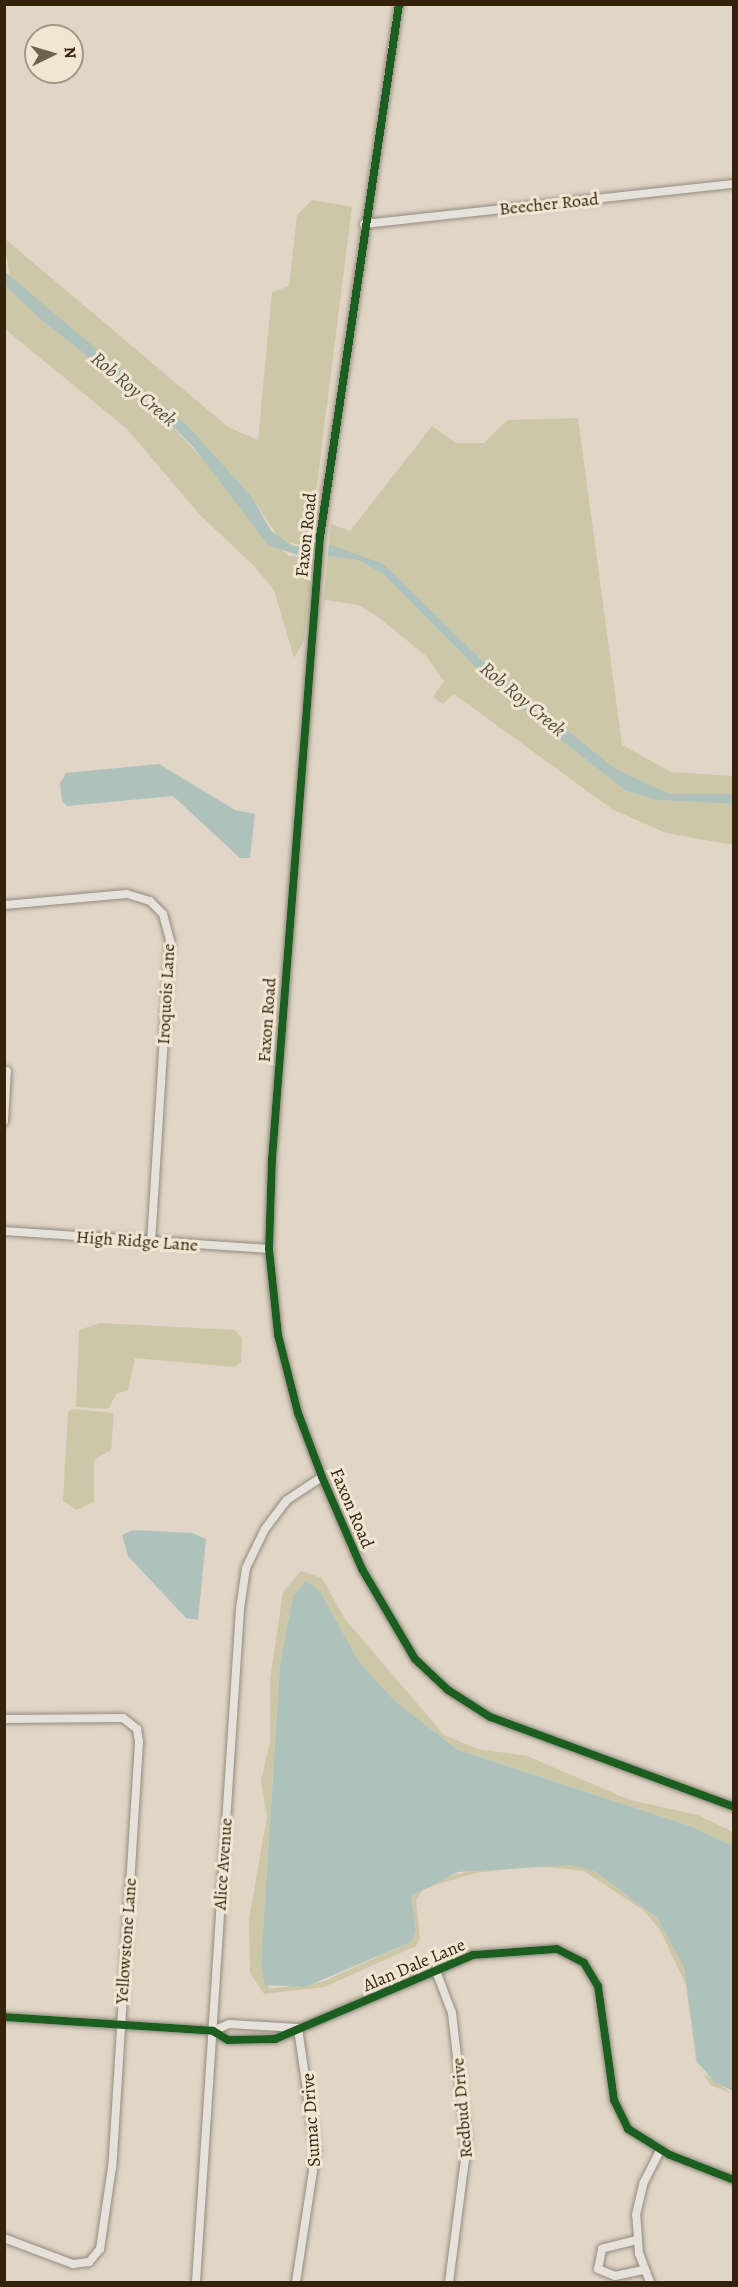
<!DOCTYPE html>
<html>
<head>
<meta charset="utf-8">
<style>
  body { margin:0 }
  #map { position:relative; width:738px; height:2287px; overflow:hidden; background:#e0d5c6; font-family:Alegreya,serif }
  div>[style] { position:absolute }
  .green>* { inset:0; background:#ccc8a7 }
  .water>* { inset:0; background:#aec1bb }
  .roads { filter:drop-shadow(0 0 2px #938a7e) drop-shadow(0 0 2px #938a7e) }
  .street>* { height:8px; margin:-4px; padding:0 4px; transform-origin:4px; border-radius:4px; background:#e6e1da }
  .cycleway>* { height:8px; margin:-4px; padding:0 4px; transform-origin:4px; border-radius:4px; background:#1b5e20 }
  span { translate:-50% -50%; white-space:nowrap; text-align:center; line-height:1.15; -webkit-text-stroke:6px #f1e5d3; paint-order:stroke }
  .street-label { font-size:18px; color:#34230a }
  .water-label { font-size:20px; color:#52503e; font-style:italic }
  .frame { position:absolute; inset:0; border:6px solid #34230a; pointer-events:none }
  .north { position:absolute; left:24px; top:24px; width:60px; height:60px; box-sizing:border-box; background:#f1e5d3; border:2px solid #a59783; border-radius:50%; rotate:85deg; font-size:16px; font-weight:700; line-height:24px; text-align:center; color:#34230a }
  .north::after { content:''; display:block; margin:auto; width:21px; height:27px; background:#70614c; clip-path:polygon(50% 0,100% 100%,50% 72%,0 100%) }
</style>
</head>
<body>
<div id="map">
  <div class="green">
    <div style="clip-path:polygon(312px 200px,352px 207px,309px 547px,280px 540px,252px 497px,189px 427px,10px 279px,4px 238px,228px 427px,258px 440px,272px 292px,289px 286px,297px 215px)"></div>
    <div style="clip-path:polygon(5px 285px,160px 413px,230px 489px,254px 527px,289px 556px,305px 557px,310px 580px,304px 641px,294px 658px,274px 590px,254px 566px,200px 515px,127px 429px,5px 329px)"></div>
    <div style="clip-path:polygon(578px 418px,622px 745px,671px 772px,733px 776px,733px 794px,670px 794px,616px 769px,494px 672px,384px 564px,329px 544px,331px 524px,350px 531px,432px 426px,456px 443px,484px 443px,507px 420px)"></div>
    <div style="clip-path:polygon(328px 556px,358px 560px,383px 574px,501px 693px,626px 791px,656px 800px,733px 804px,733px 845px,666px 833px,612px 809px,454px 694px,443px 704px,433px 697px,444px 681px,426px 656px,377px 616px,358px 605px,325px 600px,322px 614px)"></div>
    <div style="clip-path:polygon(100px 1323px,235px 1330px,242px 1338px,241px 1362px,234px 1367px,135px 1358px,128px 1391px,117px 1393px,108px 1409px,76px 1407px,79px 1330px)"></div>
    <div style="clip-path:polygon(73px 1409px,114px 1413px,111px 1450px,94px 1460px,94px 1502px,76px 1510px,63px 1501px,68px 1412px)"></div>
    <div style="clip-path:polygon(301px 1571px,322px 1578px,345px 1619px,444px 1735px,478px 1749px,527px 1756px,630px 1800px,698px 1815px,733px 1832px,733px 1846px,690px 1826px,458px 1750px,395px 1701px,359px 1662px,320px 1591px,293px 1596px,280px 1665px,261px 1963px,269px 1989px,322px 1982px,411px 1942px,416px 1930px,411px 1896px,434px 1881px,487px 1866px,570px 1865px,596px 1872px,657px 1918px,684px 1967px,697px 2061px,704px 2074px,733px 2094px,710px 2085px,696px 2061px,686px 1985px,660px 1930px,643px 1910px,584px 1871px,537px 1866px,475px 1873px,438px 1884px,423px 1890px,416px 1901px,420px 1938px,416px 1946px,324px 1987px,264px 1994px,250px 1973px,249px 1919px,267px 1817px,261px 1781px,270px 1742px,270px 1680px,283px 1592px)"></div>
  </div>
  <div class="water">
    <div style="clip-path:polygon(4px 271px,189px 427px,252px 497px,271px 531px,293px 546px,309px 547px,305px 557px,269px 546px,194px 448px,160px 413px,39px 318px,5px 285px)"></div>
    <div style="clip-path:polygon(329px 544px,384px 564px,494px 672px,616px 769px,670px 794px,733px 794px,733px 804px,656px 800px,626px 791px,501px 693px,383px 574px,358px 560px,328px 556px)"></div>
    <div style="clip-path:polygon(159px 764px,235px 810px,255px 814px,250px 858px,240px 858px,173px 796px,67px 806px,62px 801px,60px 783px,66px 773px)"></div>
    <div style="clip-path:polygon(133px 1530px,192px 1533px,206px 1539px,198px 1620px,186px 1618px,128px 1556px,122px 1535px)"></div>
    <div style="clip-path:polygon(306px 1581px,320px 1591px,359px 1662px,395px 1701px,458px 1750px,690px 1826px,733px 1846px,733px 2091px,714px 2082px,697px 2061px,684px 1967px,657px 1918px,596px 1872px,570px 1865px,458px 1872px,411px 1896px,416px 1930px,411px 1942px,305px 1987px,265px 1985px,261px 1963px,280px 1665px,293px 1596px)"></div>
  </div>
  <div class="roads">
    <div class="street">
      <div style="left:399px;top:4px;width:539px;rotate:98.43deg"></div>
      <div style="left:320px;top:537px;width:624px;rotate:94.41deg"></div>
      <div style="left:272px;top:1159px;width:90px;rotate:91.9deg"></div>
      <div style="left:269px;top:1249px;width:86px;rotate:84deg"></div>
      <div style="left:278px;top:1335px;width:81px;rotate:75.6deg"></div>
      <div style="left:298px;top:1413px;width:68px;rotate:69.4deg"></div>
      <div style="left:322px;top:1477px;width:100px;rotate:66.5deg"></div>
      <div style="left:362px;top:1569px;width:104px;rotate:59.5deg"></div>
      <div style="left:415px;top:1659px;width:45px;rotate:43.2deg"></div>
      <div style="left:448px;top:1690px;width:50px;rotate:32.7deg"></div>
      <div style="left:490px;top:1717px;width:260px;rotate:20.2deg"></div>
      <div style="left:364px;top:224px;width:372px;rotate:-6.2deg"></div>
      <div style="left:4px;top:905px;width:123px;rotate:-5.1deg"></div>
      <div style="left:127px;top:894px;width:24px;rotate:17deg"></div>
      <div style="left:150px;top:901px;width:18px;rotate:45deg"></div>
      <div style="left:163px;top:914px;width:28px;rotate:75deg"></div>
      <div style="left:170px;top:941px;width:302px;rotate:93.6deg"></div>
      <div style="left:4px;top:1121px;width:50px;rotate:-86.6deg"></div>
      <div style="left:4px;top:1231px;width:266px;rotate:3.9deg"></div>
      <div style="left:4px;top:1719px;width:119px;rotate:-0.5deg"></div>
      <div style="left:123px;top:1718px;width:18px;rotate:38deg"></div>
      <div style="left:137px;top:1729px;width:13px;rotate:81deg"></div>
      <div style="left:139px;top:1742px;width:426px;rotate:93.6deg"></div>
      <div style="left:112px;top:2167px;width:83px;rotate:98.3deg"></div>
      <div style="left:100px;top:2249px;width:17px;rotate:130deg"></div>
      <div style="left:89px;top:2262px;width:16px;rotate:173deg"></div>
      <div style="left:73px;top:2264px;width:74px;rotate:-159.4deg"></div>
      <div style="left:436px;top:1971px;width:45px;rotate:69.1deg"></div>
      <div style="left:452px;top:2013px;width:132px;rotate:83.5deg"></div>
      <div style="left:467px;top:2144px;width:139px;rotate:97.4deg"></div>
      <div style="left:4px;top:2017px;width:209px;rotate:3.8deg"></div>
      <div style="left:213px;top:2031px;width:17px;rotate:31deg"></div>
      <div style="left:228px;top:2040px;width:47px;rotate:-1.2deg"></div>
      <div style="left:275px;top:2039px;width:215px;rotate:-23deg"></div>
      <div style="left:473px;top:1955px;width:84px;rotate:-4.1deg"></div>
      <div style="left:557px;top:1949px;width:30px;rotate:27deg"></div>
      <div style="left:584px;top:1963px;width:27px;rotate:59deg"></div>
      <div style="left:598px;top:1986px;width:115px;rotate:82deg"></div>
      <div style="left:614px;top:2100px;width:32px;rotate:64deg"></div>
      <div style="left:628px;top:2129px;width:49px;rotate:31.8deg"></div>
      <div style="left:670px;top:2155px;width:69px;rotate:21.3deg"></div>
      <div style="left:213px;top:2031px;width:17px;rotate:-24deg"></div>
      <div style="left:229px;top:2024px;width:69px;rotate:3.3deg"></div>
      <div style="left:637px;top:2240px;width:36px;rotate:166deg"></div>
      <div style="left:602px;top:2249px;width:20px;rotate:101deg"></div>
      <div style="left:598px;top:2269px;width:18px;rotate:22deg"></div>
      <div style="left:615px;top:2276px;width:30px;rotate:-12deg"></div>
      <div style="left:196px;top:2282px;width:674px;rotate:-86.26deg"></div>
      <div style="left:240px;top:1609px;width:41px;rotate:-81.7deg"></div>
      <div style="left:246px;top:1568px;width:43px;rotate:-64deg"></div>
      <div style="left:265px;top:1529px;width:36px;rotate:-53deg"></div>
      <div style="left:287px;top:1500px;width:42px;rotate:-33.3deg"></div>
      <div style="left:296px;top:2282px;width:132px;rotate:-81.3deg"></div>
      <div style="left:316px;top:2152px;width:125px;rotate:-98.3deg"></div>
      <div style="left:650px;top:2282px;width:30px;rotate:-111deg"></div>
      <div style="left:639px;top:2254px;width:39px;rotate:-94deg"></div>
      <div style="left:636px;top:2215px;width:32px;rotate:-77deg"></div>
      <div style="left:643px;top:2184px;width:38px;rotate:-63deg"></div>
    </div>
  </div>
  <div class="cycleway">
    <div style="left:399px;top:4px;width:539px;rotate:98.43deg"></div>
    <div style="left:320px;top:537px;width:624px;rotate:94.41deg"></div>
    <div style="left:272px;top:1159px;width:90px;rotate:91.9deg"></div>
    <div style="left:269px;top:1249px;width:86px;rotate:84deg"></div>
    <div style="left:278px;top:1335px;width:81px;rotate:75.6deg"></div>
    <div style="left:298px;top:1413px;width:68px;rotate:69.4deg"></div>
    <div style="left:322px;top:1477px;width:100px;rotate:66.5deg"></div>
    <div style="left:362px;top:1569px;width:104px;rotate:59.5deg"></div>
    <div style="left:415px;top:1659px;width:45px;rotate:43.2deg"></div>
    <div style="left:448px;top:1690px;width:50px;rotate:32.7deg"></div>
    <div style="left:490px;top:1717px;width:260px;rotate:20.2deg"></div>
    <div style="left:4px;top:2017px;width:209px;rotate:3.8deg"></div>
    <div style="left:213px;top:2031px;width:17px;rotate:31deg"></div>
    <div style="left:228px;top:2040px;width:47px;rotate:-1.2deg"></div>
    <div style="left:275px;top:2039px;width:215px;rotate:-23deg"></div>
    <div style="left:473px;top:1955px;width:84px;rotate:-4.1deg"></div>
    <div style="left:557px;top:1949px;width:30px;rotate:27deg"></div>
    <div style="left:584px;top:1963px;width:27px;rotate:59deg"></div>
    <div style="left:598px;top:1986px;width:115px;rotate:82deg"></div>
    <div style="left:614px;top:2100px;width:32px;rotate:64deg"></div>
    <div style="left:628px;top:2129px;width:49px;rotate:31.8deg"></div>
    <div style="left:670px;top:2155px;width:69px;rotate:21.3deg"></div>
  </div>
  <div class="street-label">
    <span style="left:549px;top:204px;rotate:-6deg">Beecher Road</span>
    <span style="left:306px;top:535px;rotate:-84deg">Faxon Road</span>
    <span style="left:166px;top:994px;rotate:-87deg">Iroquois Lane</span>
    <span style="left:267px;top:1020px;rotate:-86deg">Faxon Road</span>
    <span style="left:137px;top:1241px;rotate:4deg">High Ridge Lane</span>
    <span style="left:352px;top:1508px;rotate:67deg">Faxon Road</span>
    <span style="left:223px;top:1864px;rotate:-86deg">Alice Avenue</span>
    <span style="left:126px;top:1941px;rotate:-86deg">Yellowstone Lane</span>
    <span style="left:414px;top:1965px;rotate:-23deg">Alan Dale Lane</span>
    <span style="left:462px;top:2108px;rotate:-95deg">Redbud Drive</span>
    <span style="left:311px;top:2120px;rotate:-94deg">Sumac Drive</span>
  </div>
  <div class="water-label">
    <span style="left:134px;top:389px;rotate:40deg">Rob Roy Creek</span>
    <span style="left:523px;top:699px;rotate:40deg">Rob Roy Creek</span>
  </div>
  <div class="frame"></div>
  <div class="north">N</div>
</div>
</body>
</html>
